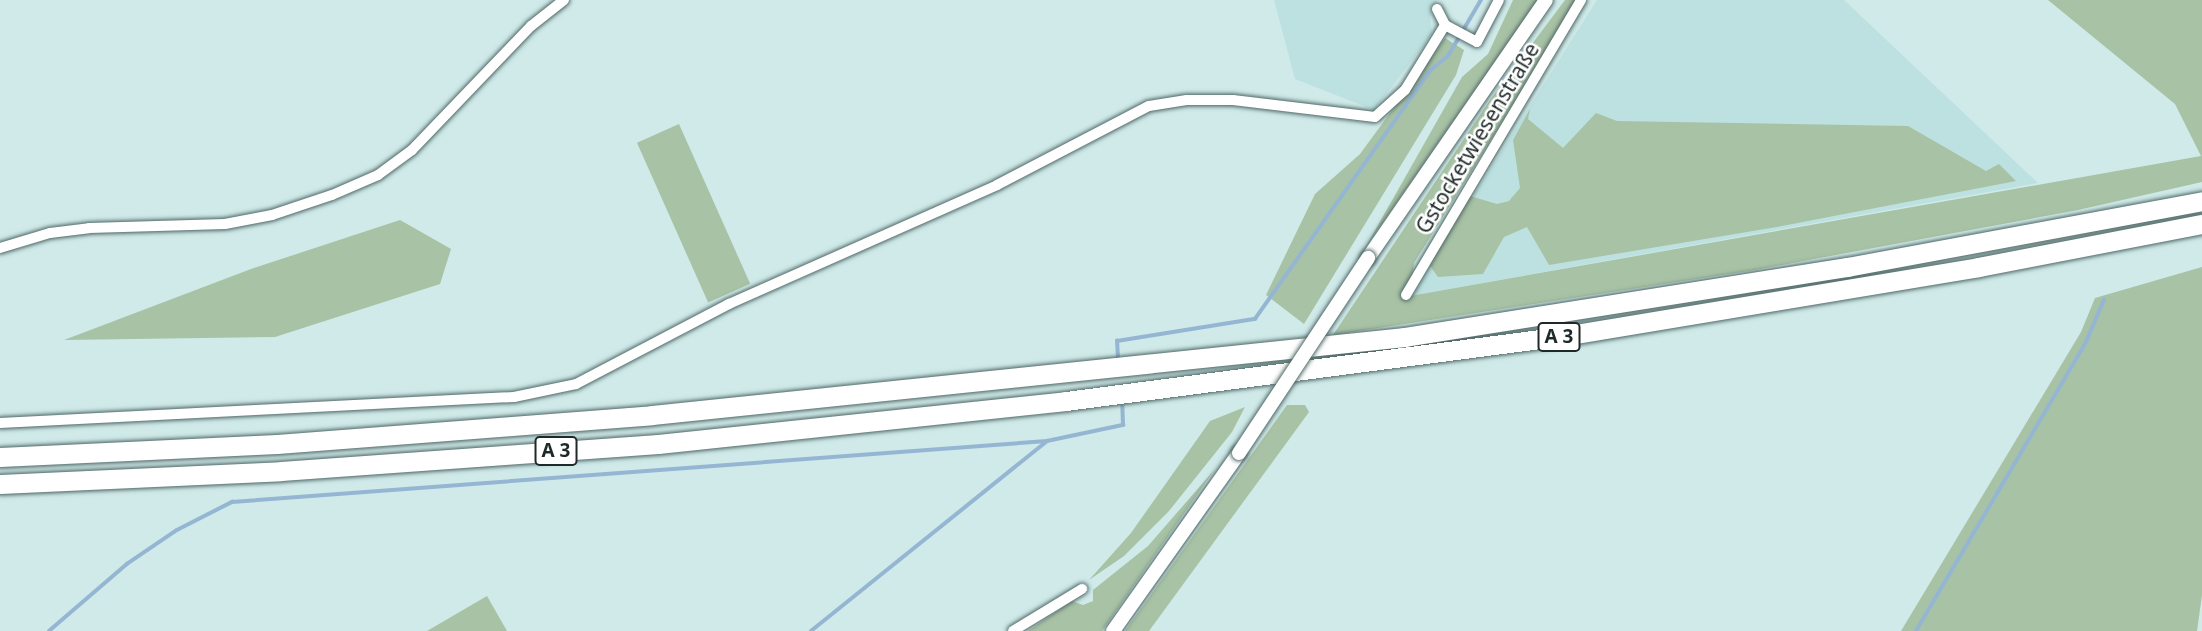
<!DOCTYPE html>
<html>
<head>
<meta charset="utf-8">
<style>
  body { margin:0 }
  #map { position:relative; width:2202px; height:631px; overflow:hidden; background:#cfeae9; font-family:"Noto Sans",sans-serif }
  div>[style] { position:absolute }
  .built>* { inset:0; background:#bce1e0 }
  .green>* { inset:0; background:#a8c2a5; transform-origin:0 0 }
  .stream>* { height:3.5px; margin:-1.75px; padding:0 1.75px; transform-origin:1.75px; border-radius:1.75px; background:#95b6d3 }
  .roads { filter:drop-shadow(0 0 2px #506867) drop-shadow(0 0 2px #506867) }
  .street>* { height:10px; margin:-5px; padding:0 5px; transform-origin:5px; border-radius:5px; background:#fff }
  .secondary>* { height:14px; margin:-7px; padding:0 7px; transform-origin:7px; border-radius:7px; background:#fff }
  .highway>* { height:19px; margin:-9.5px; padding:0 9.5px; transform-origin:9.5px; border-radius:9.5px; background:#fff }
  .bridges { filter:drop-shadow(0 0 2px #506867) drop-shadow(0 0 2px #506867) }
  .secondary-bridge>* { height:14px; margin:-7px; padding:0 7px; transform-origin:7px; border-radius:7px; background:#fff }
  span { translate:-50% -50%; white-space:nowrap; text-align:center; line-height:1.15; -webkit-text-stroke:5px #fff; paint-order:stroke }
  .shield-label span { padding:2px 5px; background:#fff; border:2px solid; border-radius:5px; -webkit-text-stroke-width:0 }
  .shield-label { font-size:19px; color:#1f2929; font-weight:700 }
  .street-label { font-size:21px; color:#1f2929 }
</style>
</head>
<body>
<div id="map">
  <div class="built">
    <div style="clip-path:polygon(1274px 0,1437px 0,1430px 17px,1432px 34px,1374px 110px,1295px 79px)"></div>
    <div style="clip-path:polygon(1597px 0,1844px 0,2038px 183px,1410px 296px)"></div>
  </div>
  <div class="green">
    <div style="clip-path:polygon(1513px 0,1538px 0,1365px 248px,1462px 77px,1488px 54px)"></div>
    <div style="clip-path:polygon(1565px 0,1578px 0,1414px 263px,1410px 296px,2201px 156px,2175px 104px,2048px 0,2202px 0,2202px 182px,2078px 210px,1755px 270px,1333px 335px,1490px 100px)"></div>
    <div style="clip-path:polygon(1445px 38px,1464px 50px,1456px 75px,1304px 324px,1266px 295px,1315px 194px,1360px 154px)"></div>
    <div style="clip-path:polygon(1530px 109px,1528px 119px,1563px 148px,1596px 113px,1617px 121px,1908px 126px,1986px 171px,1999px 164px,2016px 181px,1777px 227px,1549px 265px,1527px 227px,1504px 237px,1483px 274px,1438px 277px,1428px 263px,1470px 196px,1497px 204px,1509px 201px,1520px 188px,1513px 140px)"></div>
    <div style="left:679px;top:124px;width:175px;height:46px;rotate:66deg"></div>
    <div style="clip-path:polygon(400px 220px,451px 249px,440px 284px,275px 337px,64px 340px,251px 269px)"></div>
    <div style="clip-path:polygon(2202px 267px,2202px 595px,2197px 631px,1901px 631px,2081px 332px,2095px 298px)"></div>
    <div style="clip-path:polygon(1287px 405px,1305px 405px,1309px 412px,1149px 631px,1125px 631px)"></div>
    <div style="clip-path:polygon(1245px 407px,1232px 432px,1169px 511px,1124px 556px,1089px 580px,1131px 533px,1210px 421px)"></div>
    <div style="clip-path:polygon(1215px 469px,1102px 631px,1028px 631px,1072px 601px,1083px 605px,1093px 601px,1093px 590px,1148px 546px)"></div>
    <div style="clip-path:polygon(487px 596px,507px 631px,427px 631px)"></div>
  </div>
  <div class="stream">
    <div style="left:1118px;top:359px;width:18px;rotate:-93deg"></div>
    <div style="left:1117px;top:341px;width:140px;rotate:-9.1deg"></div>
    <div style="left:1255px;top:319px;width:304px;rotate:-54.8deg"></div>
    <div style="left:1430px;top:71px;width:23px;rotate:-40deg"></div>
    <div style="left:1448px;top:56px;width:65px;rotate:-59.5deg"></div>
    <div style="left:49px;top:631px;width:103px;rotate:-40.7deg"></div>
    <div style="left:127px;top:564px;width:60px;rotate:-34.2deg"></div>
    <div style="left:177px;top:530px;width:62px;rotate:-27deg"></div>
    <div style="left:232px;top:502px;width:817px;rotate:-4.28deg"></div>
    <div style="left:811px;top:631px;width:303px;rotate:-38.8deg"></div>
    <div style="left:1047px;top:441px;width:78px;rotate:-11.9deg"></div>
    <div style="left:1123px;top:425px;width:23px;rotate:-92deg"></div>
    <div style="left:1916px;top:631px;width:333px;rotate:-59.5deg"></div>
    <div style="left:2085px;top:344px;width:48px;rotate:-66.6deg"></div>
  </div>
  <div class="roads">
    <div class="street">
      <div style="left:1437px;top:9px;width:18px;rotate:63deg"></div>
      <div style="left:1445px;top:25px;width:36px;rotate:28deg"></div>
      <div style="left:1477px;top:42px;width:47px;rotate:-62.4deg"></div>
      <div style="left:0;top:248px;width:52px;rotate:-16.7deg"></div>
      <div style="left:50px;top:233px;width:39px;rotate:-7deg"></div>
      <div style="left:89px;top:228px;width:136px;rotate:-1.7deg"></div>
      <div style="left:225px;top:224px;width:48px;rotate:-10.8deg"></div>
      <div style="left:272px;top:215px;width:63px;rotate:-18.4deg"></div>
      <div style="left:332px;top:195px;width:50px;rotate:-23.5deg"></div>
      <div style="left:378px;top:175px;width:42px;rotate:-36.3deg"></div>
      <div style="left:412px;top:150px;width:172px;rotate:-46.2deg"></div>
      <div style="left:531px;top:26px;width:42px;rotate:-38.2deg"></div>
      <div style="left:1406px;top:295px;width:343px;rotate:-59.3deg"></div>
      <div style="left:0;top:423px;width:515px;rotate:-2.9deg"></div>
      <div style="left:514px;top:397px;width:63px;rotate:-11.8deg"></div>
      <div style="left:576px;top:384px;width:173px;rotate:-27.6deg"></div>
      <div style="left:729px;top:304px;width:293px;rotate:-23.9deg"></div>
      <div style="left:997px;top:185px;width:171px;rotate:-27.5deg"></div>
      <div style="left:1149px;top:106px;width:38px;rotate:-9deg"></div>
      <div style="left:1187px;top:100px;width:46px"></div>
      <div style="left:1233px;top:100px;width:143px;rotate:6.8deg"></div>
      <div style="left:1375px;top:117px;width:40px;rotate:-42deg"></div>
      <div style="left:1405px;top:90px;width:76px;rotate:-58.4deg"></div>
      <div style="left:1013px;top:631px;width:81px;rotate:-31.3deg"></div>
    </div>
    <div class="secondary">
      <div style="left:1368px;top:258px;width:313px;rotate:-55.4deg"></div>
      <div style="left:1113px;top:631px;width:218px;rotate:-54.7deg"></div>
    </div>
    <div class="highway">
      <div style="left:0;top:457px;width:277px;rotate:-2.7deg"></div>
      <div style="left:277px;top:444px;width:376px;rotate:-4.4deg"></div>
      <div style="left:652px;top:415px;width:757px;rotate:-5.91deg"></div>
      <div style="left:1405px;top:337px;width:448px;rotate:-9deg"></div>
      <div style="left:1847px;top:267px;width:361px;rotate:-10.5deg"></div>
      <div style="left:0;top:484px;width:281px;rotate:-2.6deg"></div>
      <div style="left:281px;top:471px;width:378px;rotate:-4.1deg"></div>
      <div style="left:658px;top:444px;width:410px;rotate:-6deg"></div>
      <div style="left:1066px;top:401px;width:501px;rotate:-7.45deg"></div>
      <div style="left:1563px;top:336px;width:421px;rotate:-9.4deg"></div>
      <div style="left:1978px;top:267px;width:228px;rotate:-10.9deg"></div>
    </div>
  </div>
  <div class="bridges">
    <div class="secondary-bridge">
      <div style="left:1239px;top:453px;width:234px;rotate:-56.5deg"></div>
    </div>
  </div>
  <div class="shield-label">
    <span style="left:1559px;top:337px">A 3</span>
    <span style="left:556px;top:451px">A 3</span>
  </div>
  <div class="street-label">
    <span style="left:1477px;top:138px;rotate:-59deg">Gstocketwiesenstraße</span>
  </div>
</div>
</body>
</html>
